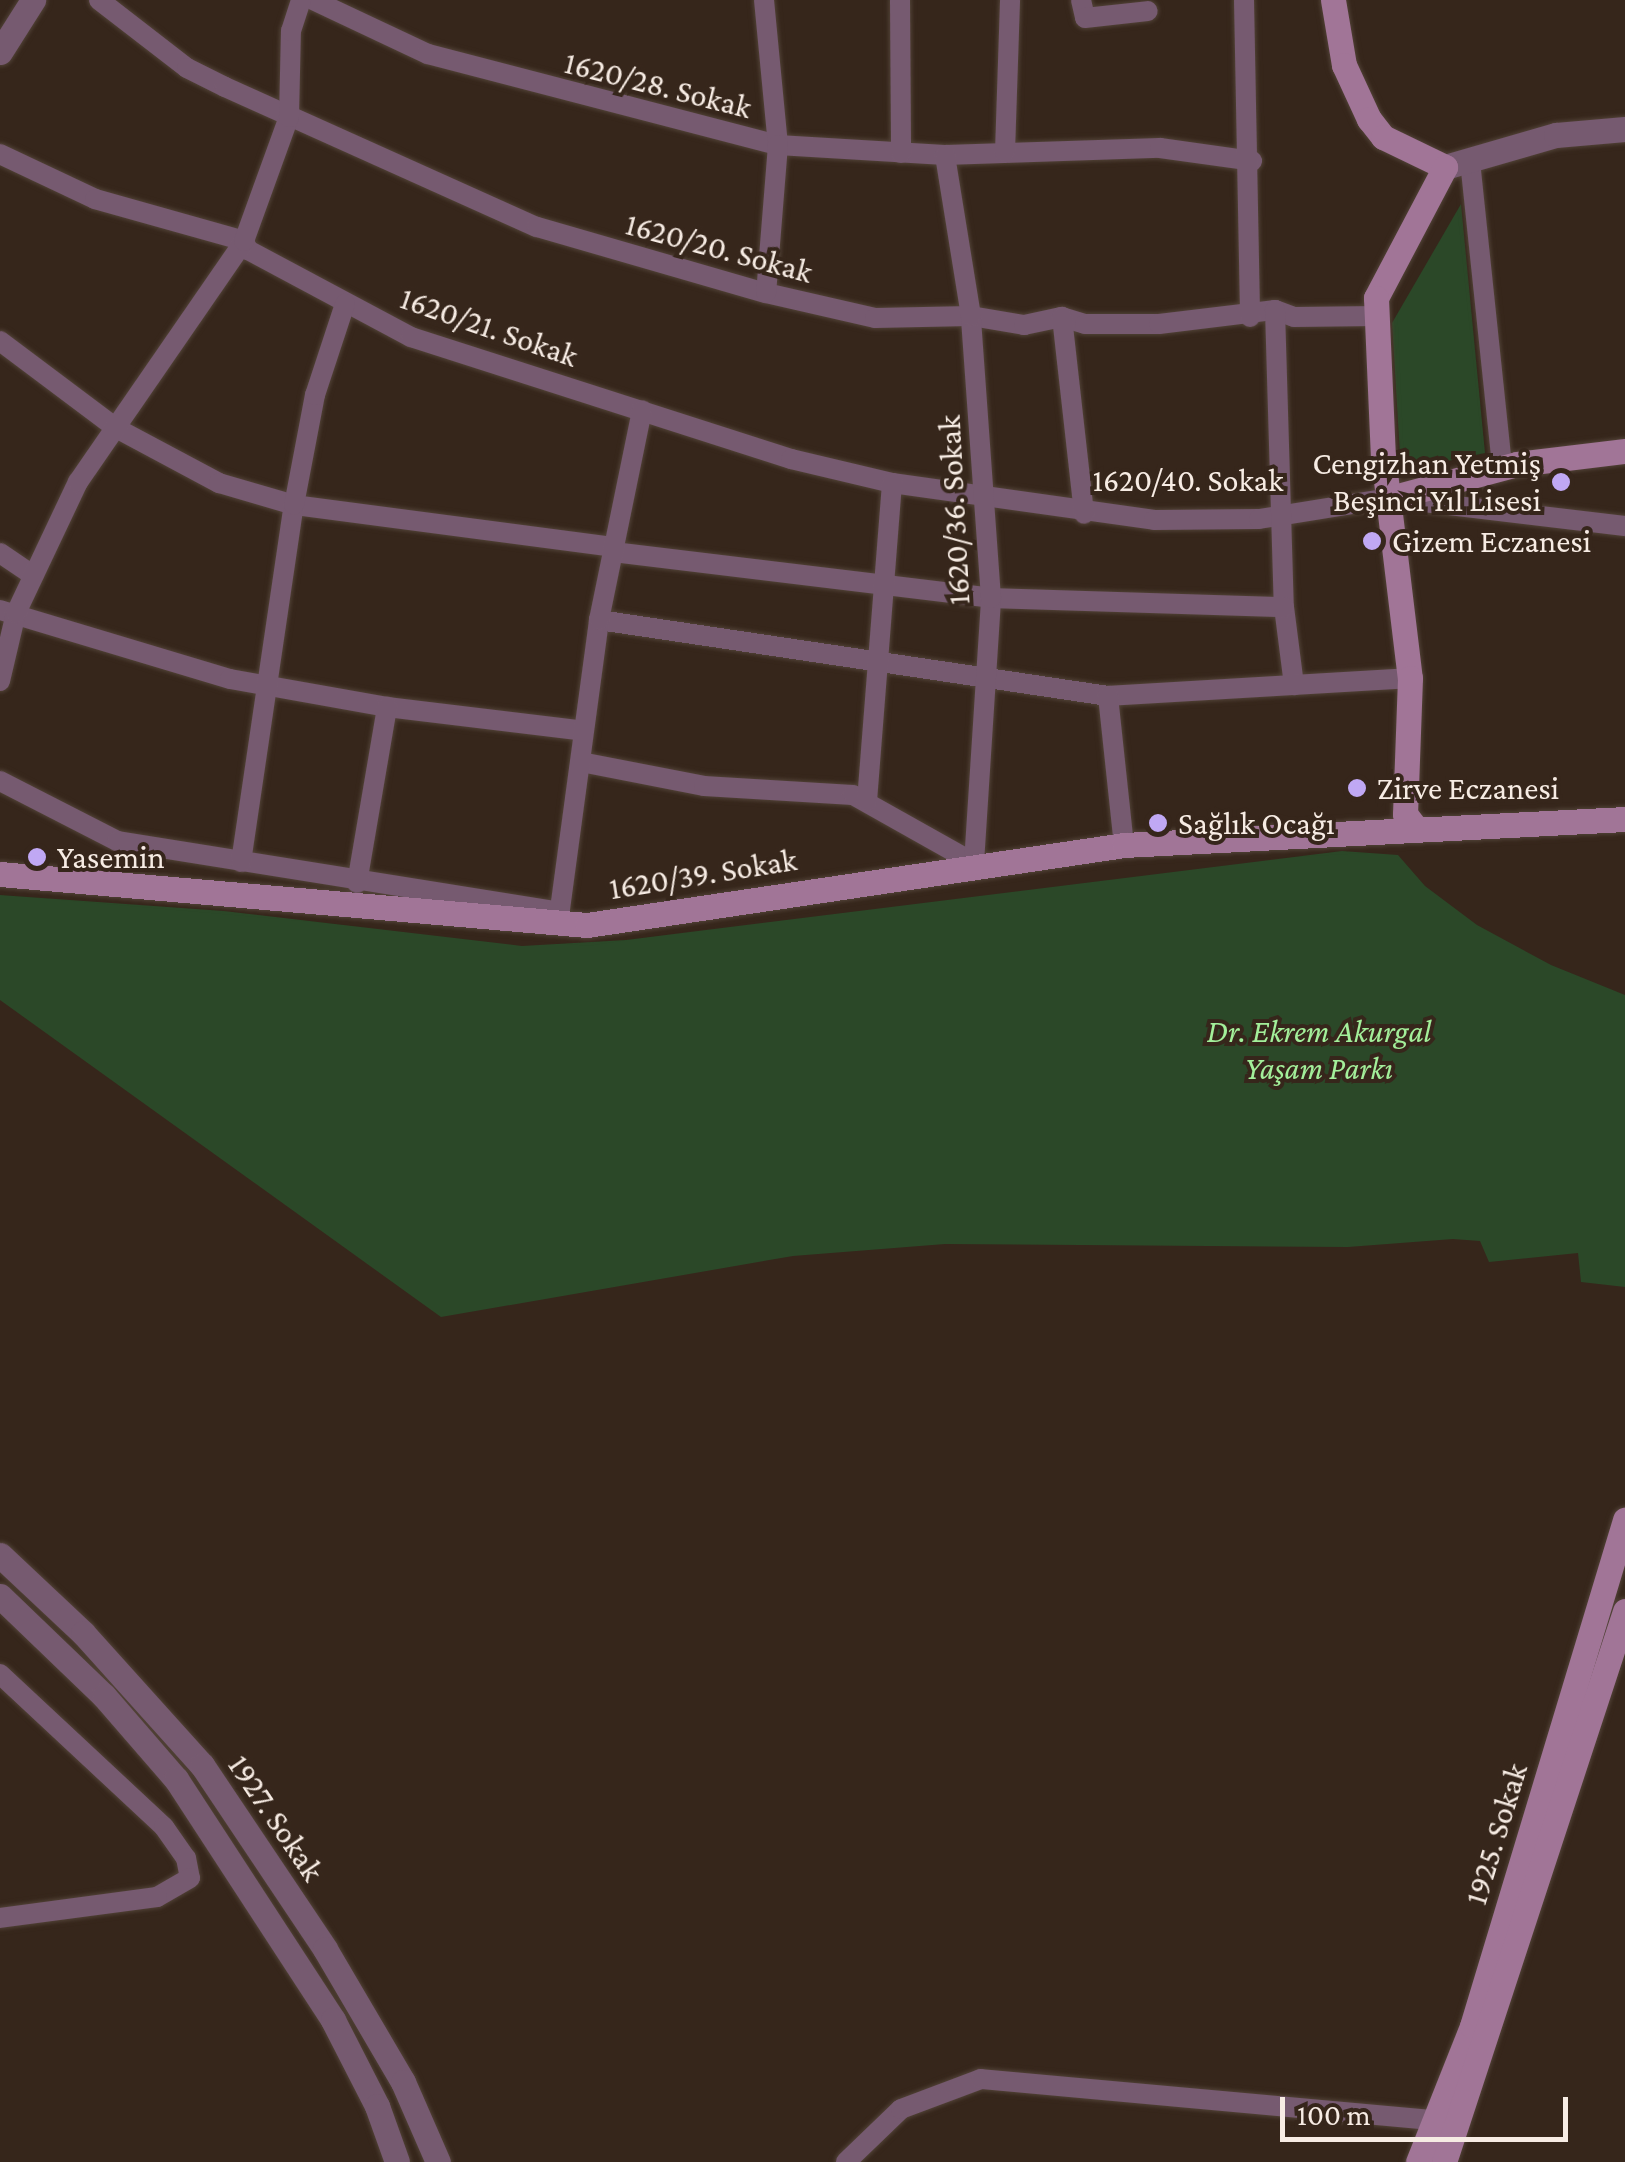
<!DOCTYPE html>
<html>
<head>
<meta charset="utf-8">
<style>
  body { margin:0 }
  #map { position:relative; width:1625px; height:2162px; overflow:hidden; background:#36261b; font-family:"Crimson Pro",serif }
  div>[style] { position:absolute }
  .green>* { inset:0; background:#2b4828 }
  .roads { filter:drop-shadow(0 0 2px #514237) drop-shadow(0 0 2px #514237) }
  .minor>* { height:20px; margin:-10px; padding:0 10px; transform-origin:10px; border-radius:10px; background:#765a70 }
  .tertiary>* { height:25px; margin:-12.5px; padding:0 12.5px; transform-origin:12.5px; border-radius:12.5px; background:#765a70 }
  .secondary>* { height:25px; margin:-12.5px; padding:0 12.5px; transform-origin:12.5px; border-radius:12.5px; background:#a17597 }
  .dots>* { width:28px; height:28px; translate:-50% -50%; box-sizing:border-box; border:5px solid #36261b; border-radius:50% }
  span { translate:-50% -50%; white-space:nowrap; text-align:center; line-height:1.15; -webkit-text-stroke:8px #36261b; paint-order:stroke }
  .street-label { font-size:32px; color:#f7ece4 }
  .poi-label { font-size:32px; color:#f7ece4 }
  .right { translate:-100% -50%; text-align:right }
  .left { translate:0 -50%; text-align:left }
  .park-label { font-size:32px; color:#a3ef9a; font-style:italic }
  .scale { position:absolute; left:1280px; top:2097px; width:288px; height:45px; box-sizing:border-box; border:5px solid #f7ece4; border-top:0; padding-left:12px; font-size:30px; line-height:35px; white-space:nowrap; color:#f7ece4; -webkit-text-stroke:8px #36261b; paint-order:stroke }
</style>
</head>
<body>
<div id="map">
  <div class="green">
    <div style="clip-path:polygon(1461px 204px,1485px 453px,1401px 471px,1392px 323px)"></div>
    <div style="clip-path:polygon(1342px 851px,1398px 855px,1425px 886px,1477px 925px,1551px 965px,1625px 995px,1625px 1287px,1581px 1282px,1578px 1253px,1489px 1262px,1480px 1241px,1453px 1239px,1348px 1247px,945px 1244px,793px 1256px,441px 1317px,0 1000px,0 895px,224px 911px,522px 946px,626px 940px)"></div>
  </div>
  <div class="roads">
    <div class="minor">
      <div style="left:99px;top:0;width:111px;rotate:37.7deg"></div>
      <div style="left:187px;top:68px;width:42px;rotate:26.6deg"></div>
      <div style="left:225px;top:87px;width:342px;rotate:24.2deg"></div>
      <div style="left:537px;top:227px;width:238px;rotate:16.1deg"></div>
      <div style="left:766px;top:293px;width:112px;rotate:12.9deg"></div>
      <div style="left:875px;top:318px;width:96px;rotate:-1.2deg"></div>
      <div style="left:971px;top:316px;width:54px;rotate:9.6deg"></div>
      <div style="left:1024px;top:325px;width:39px;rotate:-12deg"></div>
      <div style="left:1062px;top:317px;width:24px;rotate:17deg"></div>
      <div style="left:1085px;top:324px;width:74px"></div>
      <div style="left:1159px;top:324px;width:117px;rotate:-6.9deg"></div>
      <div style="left:1275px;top:310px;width:20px;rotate:20deg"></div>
      <div style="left:1294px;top:317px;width:84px;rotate:-0.7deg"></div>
      <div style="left:313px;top:0;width:127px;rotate:25.2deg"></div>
      <div style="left:428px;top:54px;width:362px;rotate:14.6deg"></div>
      <div style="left:778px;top:145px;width:167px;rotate:3.4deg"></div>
      <div style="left:945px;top:155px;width:215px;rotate:-1.9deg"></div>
      <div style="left:1160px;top:148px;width:93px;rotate:8deg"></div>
      <div style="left:764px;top:0;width:146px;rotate:84.5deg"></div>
      <div style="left:778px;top:145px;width:148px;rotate:94.6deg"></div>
      <div style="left:900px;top:0;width:153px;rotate:89.6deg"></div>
      <div style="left:1081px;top:0;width:18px;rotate:77deg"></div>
      <div style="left:1085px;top:18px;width:63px;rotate:-6.3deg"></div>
      <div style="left:1244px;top:0;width:317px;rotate:88.9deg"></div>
      <div style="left:1005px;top:152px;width:152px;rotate:-88.1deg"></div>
      <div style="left:0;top:154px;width:105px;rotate:25.3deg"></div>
      <div style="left:95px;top:199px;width:155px;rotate:15.7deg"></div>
      <div style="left:244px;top:241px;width:10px;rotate:66deg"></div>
      <div style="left:248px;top:250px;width:185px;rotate:28.1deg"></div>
      <div style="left:411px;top:337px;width:399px;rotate:17.8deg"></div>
      <div style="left:791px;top:459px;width:104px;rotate:13.4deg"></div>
      <div style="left:892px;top:483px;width:265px;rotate:8deg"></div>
      <div style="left:1154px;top:520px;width:105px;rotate:-0.5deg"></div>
      <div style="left:1259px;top:519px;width:133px;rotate:-9.1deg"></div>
      <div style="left:1390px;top:498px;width:237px;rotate:6.8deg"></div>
      <div style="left:1470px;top:161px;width:309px;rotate:84deg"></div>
      <div style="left:1275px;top:310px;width:297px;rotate:88.3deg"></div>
      <div style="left:1284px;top:607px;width:79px;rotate:82.7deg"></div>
      <div style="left:1062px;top:317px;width:198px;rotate:83.6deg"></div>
      <div style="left:0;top:341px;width:145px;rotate:36.9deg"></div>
      <div style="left:116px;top:428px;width:117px;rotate:28.1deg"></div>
      <div style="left:219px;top:483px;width:78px;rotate:16.3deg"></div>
      <div style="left:294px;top:505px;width:321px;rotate:7.5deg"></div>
      <div style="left:613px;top:552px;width:381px;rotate:6.9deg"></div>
      <div style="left:991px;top:598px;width:293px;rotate:1.8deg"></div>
      <div style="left:0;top:553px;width:40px;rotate:34deg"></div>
      <div style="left:0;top:610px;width:240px;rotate:16.7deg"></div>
      <div style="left:230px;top:679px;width:159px;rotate:10.1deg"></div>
      <div style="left:387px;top:707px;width:198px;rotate:6.9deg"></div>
      <div style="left:599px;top:620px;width:515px;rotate:8.49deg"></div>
      <div style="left:1108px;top:696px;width:303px;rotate:-3.4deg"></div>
      <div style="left:0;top:681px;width:70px;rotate:-76.8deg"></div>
      <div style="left:16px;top:613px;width:145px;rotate:-64.7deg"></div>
      <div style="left:78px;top:482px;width:293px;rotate:-55.4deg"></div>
      <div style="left:244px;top:241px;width:132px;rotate:-70.1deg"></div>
      <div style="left:289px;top:117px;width:86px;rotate:-88.7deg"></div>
      <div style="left:291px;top:31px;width:33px;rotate:-72deg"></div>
      <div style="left:1108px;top:696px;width:150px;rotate:83.9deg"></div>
      <div style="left:581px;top:762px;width:125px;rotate:11deg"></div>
      <div style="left:704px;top:786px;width:149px;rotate:3.5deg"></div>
      <div style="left:853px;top:795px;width:139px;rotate:29.3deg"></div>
      <div style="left:974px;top:863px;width:266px;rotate:-86.3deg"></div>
      <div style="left:991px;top:598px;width:283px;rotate:-94.1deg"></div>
      <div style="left:971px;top:316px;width:163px;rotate:-99.2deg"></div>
      <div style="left:0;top:781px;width:131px;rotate:27.1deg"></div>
      <div style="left:117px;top:841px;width:445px;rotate:9.1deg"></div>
      <div style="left:867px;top:801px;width:319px;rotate:-85.5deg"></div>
      <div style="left:241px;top:862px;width:361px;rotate:-81.6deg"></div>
      <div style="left:294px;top:505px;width:112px;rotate:-79.2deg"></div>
      <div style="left:315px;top:395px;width:96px;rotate:-71.8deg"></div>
      <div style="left:357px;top:883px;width:179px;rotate:-80.3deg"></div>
      <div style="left:558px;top:924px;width:307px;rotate:-82.3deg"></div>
      <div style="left:599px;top:620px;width:214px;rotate:-78.4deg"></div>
      <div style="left:0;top:1674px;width:224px;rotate:43deg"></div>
      <div style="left:164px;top:1827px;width:38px;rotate:55deg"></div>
      <div style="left:186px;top:1858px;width:20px;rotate:79deg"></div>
      <div style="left:190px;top:1878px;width:38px;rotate:150deg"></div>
      <div style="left:157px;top:1897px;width:158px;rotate:172.4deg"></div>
      <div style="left:846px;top:2162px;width:76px;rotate:-43.9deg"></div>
      <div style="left:901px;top:2109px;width:85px;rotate:-20.6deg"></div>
      <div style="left:981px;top:2079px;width:456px;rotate:5.2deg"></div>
    </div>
    <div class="tertiary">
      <div style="left:0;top:52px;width:62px;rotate:-57.6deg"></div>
      <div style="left:1445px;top:167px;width:116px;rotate:-16.1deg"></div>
      <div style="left:1556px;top:135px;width:69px;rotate:-5deg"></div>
      <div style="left:0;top:1555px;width:114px;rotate:43.2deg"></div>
      <div style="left:83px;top:1633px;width:178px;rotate:48deg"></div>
      <div style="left:202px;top:1765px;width:221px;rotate:56.2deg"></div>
      <div style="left:325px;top:1949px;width:154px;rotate:59.6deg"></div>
      <div style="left:403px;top:2082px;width:87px;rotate:66.4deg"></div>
      <div style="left:0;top:1596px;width:144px;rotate:43.9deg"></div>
      <div style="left:104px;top:1696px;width:110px;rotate:49.1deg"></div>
      <div style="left:176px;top:1779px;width:288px;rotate:56.9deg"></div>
      <div style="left:333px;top:2020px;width:97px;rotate:62.9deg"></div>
      <div style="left:377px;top:2106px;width:59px;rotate:70.3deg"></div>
    </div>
    <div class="secondary">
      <div style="left:1333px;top:0;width:66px;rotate:80.4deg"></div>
      <div style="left:1344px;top:65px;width:60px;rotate:65.2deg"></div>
      <div style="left:1369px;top:119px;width:23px;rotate:52deg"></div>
      <div style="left:1383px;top:137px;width:69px;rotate:25.8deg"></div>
      <div style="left:1445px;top:167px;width:148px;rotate:117.8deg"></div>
      <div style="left:1376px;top:298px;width:158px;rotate:87.5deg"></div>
      <div style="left:1383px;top:456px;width:224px;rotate:83.1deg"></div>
      <div style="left:1410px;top:678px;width:136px;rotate:92.1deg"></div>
      <div style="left:1405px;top:814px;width:16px;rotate:52deg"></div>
      <div style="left:1390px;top:498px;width:131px;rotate:-15deg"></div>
      <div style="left:1517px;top:464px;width:109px;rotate:-6.9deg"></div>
      <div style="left:0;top:874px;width:589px;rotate:4.97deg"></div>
      <div style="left:587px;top:925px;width:543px;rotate:-8.47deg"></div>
      <div style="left:1124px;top:845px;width:502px;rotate:-2.97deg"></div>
      <div style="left:1418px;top:2162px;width:146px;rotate:-68.3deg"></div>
      <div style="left:1472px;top:2026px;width:529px;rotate:-73.18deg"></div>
      <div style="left:1444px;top:2162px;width:580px;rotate:-71.81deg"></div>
    </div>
  </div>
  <div class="dots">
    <div style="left:1561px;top:482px;background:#c0a8f4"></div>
    <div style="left:1372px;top:541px;background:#c0a8f4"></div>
    <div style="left:1357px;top:788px;background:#c0a8f4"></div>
    <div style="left:1158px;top:823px;background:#c0a8f4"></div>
    <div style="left:37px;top:857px;background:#c0a8f4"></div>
  </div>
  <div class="street-label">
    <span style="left:658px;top:85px;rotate:14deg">1620/28. Sokak</span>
    <span style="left:719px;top:248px;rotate:15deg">1620/20. Sokak</span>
    <span style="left:489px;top:327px;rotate:19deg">1620/21. Sokak</span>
    <span style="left:1188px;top:480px">1620/40. Sokak</span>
    <span style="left:954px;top:510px;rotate:-93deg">1620/36. Sokak</span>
    <span style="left:703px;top:874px;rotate:-9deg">1620/39. Sokak</span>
    <span style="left:276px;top:1818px;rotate:56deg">1927. Sokak</span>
    <span style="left:1496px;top:1834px;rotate:-73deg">1925. Sokak</span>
  </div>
  <div class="poi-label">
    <span class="right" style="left:1541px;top:482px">Cengizhan Yetmiş<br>Beşinci Yıl Lisesi</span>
    <span class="left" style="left:1392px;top:541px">Gizem Eczanesi</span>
    <span class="left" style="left:1377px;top:788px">Zirve Eczanesi</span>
    <span class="left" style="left:1178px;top:823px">Sağlık Ocağı</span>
    <span class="left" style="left:57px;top:857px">Yasemin</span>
  </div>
  <div class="park-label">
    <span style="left:1319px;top:1050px">Dr. Ekrem Akurgal<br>Yaşam Parkı</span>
  </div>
  <div class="scale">100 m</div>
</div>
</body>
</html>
